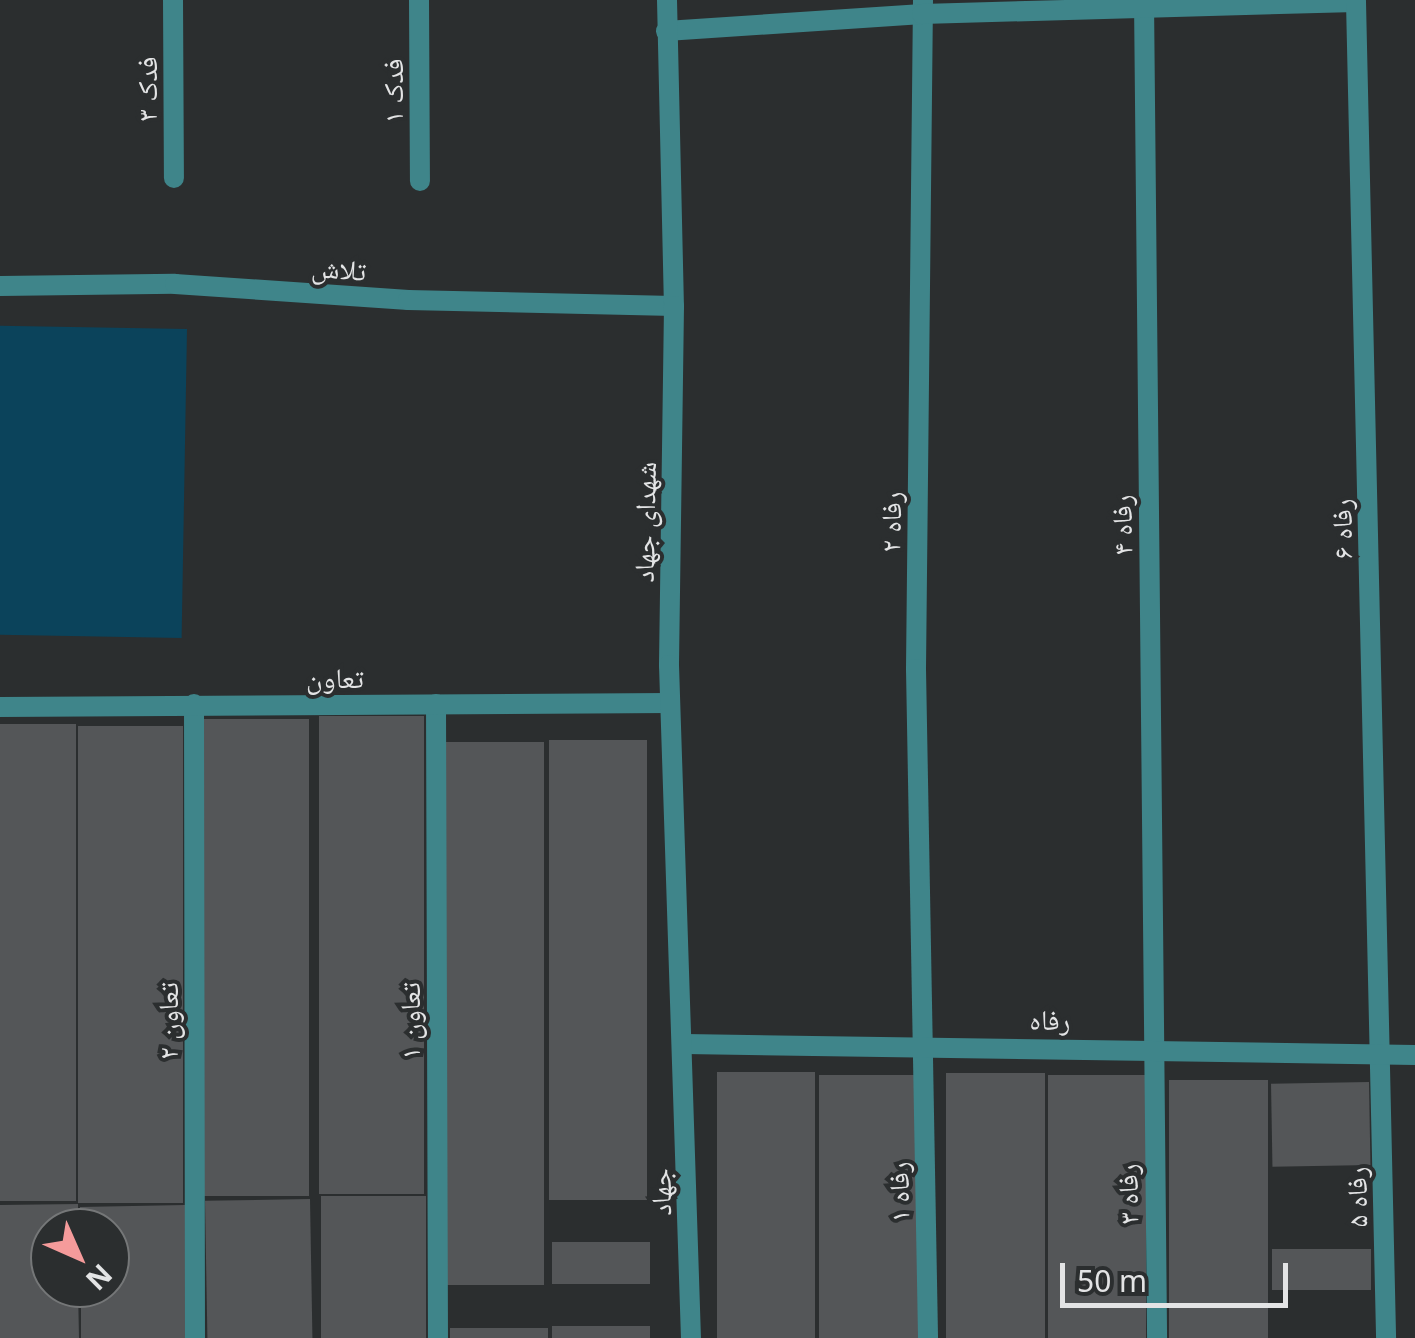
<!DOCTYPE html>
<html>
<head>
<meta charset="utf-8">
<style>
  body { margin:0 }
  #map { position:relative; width:1415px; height:1338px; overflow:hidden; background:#2b2e2f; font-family:"Noto Sans","Noto Naskh Arabic",sans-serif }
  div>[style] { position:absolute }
  .green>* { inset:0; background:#0b435b; transform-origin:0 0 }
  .building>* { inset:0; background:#545658; transform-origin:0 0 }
  .minor>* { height:20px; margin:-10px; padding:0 10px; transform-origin:10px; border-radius:10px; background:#3f858a }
  .tertiary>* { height:20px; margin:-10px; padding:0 10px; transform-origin:10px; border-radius:10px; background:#3f858a }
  span { translate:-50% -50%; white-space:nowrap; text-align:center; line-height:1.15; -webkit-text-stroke:8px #2b2e2f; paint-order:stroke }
  .street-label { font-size:28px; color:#e3e4e5 }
  .north { position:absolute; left:30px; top:1208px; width:100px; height:100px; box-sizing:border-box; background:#2b2e2f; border:2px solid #757778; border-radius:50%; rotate:135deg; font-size:28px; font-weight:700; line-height:40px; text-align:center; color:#e3e4e5 }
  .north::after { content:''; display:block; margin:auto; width:35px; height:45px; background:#f59b9b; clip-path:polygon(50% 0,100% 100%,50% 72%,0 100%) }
  .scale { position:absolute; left:1060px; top:1263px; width:228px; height:45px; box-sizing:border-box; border:5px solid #e3e4e5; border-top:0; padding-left:12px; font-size:30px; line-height:35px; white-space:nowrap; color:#e3e4e5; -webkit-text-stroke:8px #2b2e2f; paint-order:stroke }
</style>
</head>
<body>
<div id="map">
  <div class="green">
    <div style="left:187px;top:329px;width:309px;height:187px;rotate:91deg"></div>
  </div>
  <div class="building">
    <div style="left:424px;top:716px;width:478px;height:105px;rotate:90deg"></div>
    <div style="left:309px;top:719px;width:477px;height:106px;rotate:90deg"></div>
    <div style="left:76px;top:724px;width:477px;height:76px;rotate:90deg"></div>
    <div style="left:183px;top:726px;width:477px;height:105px;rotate:90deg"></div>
    <div style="left:647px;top:740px;width:460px;height:98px;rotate:90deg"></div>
    <div style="left:544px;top:742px;width:543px;height:98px;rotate:90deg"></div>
    <div style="left:815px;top:1072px;width:266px;height:98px;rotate:90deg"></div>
    <div style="left:1045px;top:1073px;width:265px;height:99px;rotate:90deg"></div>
    <div style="left:918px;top:1075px;width:263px;height:99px;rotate:90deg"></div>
    <div style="left:1146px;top:1075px;width:263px;height:98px;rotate:90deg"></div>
    <div style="left:1268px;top:1080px;width:258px;height:99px;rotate:90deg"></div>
    <div style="left:1369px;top:1082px;width:83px;height:98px;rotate:89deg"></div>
    <div style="left:426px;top:1196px;width:142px;height:105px;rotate:90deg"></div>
    <div style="left:310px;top:1199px;width:139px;height:105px;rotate:89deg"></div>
    <div style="clip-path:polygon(78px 1204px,78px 1228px,50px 1228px,50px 1288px,78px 1288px,79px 1338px,0 1338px,0 1205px)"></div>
    <div style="clip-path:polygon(185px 1205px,186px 1338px,81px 1338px,81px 1288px,110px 1288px,110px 1228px,80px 1228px,80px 1207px)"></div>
    <div style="left:650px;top:1242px;width:42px;height:98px;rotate:90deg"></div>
    <div style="left:1371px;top:1249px;width:41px;height:99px;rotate:90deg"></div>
    <div style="left:650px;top:1326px;width:12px;height:98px;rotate:90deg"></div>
    <div style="left:450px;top:1328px;width:98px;height:10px"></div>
  </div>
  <div class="minor">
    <div style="left:173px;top:0;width:178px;rotate:89.7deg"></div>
    <div style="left:419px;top:0;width:181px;rotate:89.7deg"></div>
    <div style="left:923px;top:0;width:669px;rotate:90.6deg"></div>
    <div style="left:916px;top:669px;width:669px;rotate:88.97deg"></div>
    <div style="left:1144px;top:0;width:1338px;rotate:89.44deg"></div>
    <div style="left:666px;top:31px;width:257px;rotate:-3.8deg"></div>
    <div style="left:922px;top:14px;width:434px;rotate:-1.6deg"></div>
    <div style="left:1356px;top:2px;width:1336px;rotate:88.71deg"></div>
    <div style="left:0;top:286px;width:175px;rotate:-0.7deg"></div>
    <div style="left:175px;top:284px;width:234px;rotate:3.9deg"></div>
    <div style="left:408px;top:300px;width:266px;rotate:1.3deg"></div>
    <div style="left:194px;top:704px;width:634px;rotate:89.91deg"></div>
    <div style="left:436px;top:704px;width:634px;rotate:89.82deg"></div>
    <div style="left:0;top:707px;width:670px;rotate:-0.34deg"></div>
    <div style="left:685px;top:1044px;width:730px;rotate:0.86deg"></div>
  </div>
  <div class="tertiary">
    <div style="left:667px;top:0;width:306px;rotate:88.7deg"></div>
    <div style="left:674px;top:306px;width:359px;rotate:90.8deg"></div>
    <div style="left:669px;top:665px;width:673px;rotate:88.13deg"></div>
  </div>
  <div class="street-label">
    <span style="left:146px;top:89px;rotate:-90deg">فدک ۳</span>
    <span style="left:392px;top:91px;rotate:-90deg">فدک ۱</span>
    <span style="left:339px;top:268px;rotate:4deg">تلاش</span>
    <span style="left:644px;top:522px;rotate:-89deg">شهدای جهاد</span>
    <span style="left:890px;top:522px;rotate:-89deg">رفاه ۲</span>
    <span style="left:1121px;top:525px;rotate:-91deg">رفاه ۴</span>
    <span style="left:1341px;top:529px;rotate:-91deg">رفاه ۶</span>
    <span style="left:335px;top:677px">تعاون</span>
    <span style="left:1050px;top:1019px;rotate:1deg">رفاه</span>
    <span style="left:167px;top:1021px;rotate:-90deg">تعاون ۲</span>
    <span style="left:409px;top:1021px;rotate:-90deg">تعاون ۱</span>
    <span style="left:660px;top:1192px;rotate:-91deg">جهاد</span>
    <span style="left:898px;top:1192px;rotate:-91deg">رفاه ۱</span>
    <span style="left:1127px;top:1194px;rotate:-91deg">رفاه ۳</span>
    <span style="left:1356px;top:1197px;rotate:-91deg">رفاه ۵</span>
  </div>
  <div class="north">N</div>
  <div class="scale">50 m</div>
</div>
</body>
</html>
